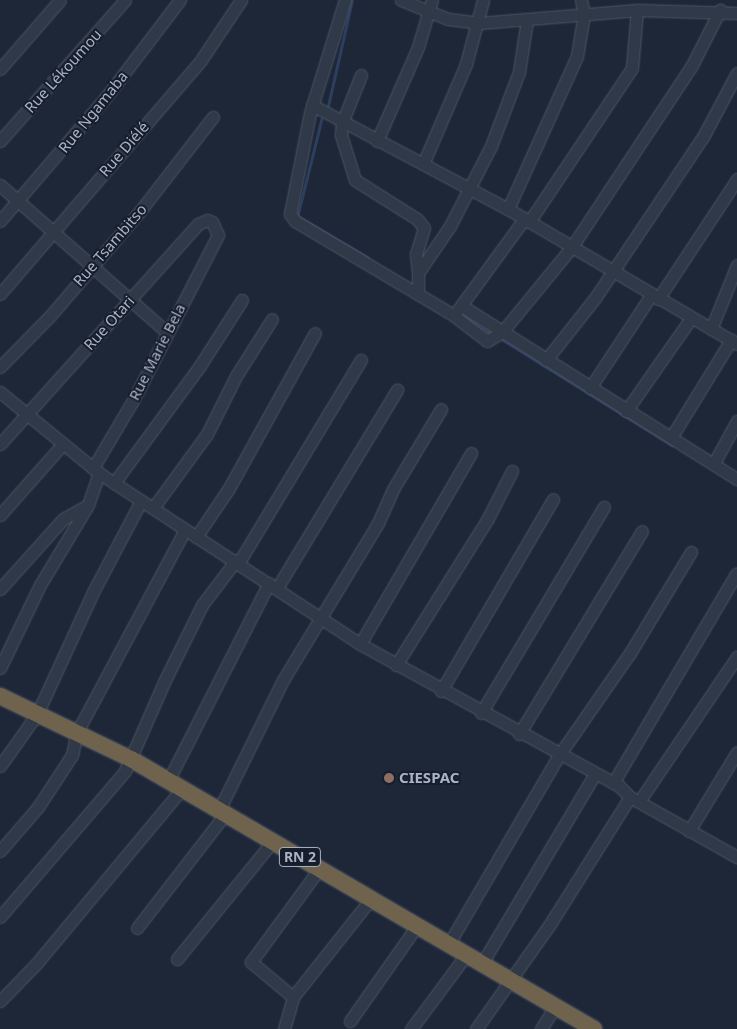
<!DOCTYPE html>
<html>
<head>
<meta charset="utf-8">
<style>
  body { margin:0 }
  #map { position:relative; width:737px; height:1029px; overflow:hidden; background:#1d2737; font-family:"Noto Sans",sans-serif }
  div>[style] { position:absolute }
  .stream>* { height:2.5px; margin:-1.25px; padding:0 1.25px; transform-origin:1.25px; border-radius:1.25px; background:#2c3f5f }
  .roads { filter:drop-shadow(0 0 1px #4e5666) drop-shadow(0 0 1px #4e5666) }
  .minor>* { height:11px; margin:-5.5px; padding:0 5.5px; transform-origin:5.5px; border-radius:5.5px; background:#303948 }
  .highway>* { height:16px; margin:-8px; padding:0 8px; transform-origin:8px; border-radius:8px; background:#6f634d }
  .dots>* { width:14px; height:14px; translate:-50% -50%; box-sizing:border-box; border:2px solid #161e2c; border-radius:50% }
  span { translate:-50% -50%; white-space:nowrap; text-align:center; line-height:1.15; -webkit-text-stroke:4px #161e2c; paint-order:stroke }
  .shield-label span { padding:1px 4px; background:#161e2c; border:1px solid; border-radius:4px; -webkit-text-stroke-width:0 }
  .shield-label { font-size:14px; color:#aab3c5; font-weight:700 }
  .street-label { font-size:15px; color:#aab3c5 }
  .poi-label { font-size:15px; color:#aab3c5; font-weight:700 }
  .left { translate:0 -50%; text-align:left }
</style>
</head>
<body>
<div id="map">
  <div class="stream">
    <div style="left:328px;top:106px;width:109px;rotate:-77.2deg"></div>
    <div style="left:322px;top:119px;width:100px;rotate:103.9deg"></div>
    <div style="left:298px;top:216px;width:82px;rotate:30.6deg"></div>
    <div style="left:465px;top:317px;width:31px;rotate:32deg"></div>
    <div style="left:503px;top:340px;width:199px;rotate:31.9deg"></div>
  </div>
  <div class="roads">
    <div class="minor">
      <div style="left:345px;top:0;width:118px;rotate:107.2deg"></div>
      <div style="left:310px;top:113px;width:103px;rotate:101.2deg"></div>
      <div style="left:290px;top:214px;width:9px;rotate:54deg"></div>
      <div style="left:295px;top:221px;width:184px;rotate:30.7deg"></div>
      <div style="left:453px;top:315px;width:43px;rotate:37.4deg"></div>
      <div style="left:487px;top:341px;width:17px;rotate:-31deg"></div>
      <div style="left:502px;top:332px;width:109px;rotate:-50.6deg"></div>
      <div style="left:571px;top:248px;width:219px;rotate:-56.5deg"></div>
      <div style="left:692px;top:65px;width:62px;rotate:-63deg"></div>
      <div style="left:401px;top:0;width:51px;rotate:22deg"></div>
      <div style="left:448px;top:19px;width:31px;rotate:7deg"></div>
      <div style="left:479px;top:23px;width:159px;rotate:-4.7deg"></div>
      <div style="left:637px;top:10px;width:100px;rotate:1.7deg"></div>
      <div style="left:0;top:69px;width:91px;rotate:-49deg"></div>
      <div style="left:361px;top:75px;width:52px;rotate:111.6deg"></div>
      <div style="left:342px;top:123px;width:12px;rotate:95deg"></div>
      <div style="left:341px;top:135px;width:47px;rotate:72.7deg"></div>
      <div style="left:355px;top:180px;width:73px;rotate:32.2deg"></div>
      <div style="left:417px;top:219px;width:11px;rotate:52deg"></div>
      <div style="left:424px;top:228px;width:27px;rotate:107deg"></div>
      <div style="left:416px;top:254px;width:18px;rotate:84deg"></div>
      <div style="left:312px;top:105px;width:222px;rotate:28deg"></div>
      <div style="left:508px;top:209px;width:266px;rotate:30.5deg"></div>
      <div style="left:0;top:141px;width:188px;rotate:-48.4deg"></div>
      <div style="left:377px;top:141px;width:103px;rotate:-66.4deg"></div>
      <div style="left:418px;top:47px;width:49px;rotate:-73.4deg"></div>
      <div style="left:423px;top:164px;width:109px;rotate:-66.7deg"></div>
      <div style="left:466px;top:64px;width:66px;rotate:-75.1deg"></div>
      <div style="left:0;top:185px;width:222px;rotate:41.4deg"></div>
      <div style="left:508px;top:209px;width:168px;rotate:-65.7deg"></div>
      <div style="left:577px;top:56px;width:43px;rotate:-80.5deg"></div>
      <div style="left:584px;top:14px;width:14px;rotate:-102deg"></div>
      <div style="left:0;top:221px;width:163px;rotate:-49.5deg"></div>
      <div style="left:106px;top:97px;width:122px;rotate:-52.7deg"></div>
      <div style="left:529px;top:222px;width:185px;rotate:-56.2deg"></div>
      <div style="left:632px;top:68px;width:58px;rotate:-85.1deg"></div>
      <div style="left:0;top:294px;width:308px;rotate:-49.3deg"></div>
      <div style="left:201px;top:60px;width:72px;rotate:-56.3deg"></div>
      <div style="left:418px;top:294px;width:21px;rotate:-90deg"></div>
      <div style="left:418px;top:273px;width:57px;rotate:-55.8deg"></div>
      <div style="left:450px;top:226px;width:90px;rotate:-62.9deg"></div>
      <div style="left:491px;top:146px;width:79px;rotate:-69.3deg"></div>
      <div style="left:519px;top:72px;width:53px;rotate:-81.3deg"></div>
      <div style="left:658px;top:299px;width:144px;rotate:-56.6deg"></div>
      <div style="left:462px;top:306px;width:325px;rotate:32.2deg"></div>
      <div style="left:457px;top:311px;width:114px;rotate:-53.9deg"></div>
      <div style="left:711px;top:329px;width:69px;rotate:-67.9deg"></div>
      <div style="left:546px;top:360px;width:79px;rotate:-51.7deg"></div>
      <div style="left:595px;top:298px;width:196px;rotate:-56.2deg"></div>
      <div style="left:704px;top:135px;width:70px;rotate:-62deg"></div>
      <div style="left:0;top:367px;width:71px;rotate:-45.6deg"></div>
      <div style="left:50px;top:316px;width:138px;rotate:-49.4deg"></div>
      <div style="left:140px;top:211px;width:119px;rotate:-52.2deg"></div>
      <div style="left:590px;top:388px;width:111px;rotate:-56.7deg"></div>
      <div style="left:0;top:392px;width:128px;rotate:39.3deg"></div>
      <div style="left:99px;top:473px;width:312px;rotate:33.2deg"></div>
      <div style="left:360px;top:644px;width:295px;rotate:28.7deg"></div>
      <div style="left:619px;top:786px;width:16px;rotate:45deg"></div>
      <div style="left:630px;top:797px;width:123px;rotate:29.3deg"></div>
      <div style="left:626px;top:411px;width:113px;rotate:-55deg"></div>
      <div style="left:672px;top:436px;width:113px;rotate:-58.4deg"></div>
      <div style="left:0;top:444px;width:296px;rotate:-48deg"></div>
      <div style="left:198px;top:224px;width:10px;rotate:-24deg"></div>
      <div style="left:207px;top:220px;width:5px;rotate:22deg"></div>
      <div style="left:212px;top:222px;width:14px;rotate:65deg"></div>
      <div style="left:218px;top:235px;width:188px;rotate:117.2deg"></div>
      <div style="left:132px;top:402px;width:77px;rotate:120.6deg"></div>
      <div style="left:714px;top:463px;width:48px;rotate:-61.3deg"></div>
      <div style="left:114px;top:483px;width:147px;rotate:-53.8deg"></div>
      <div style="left:201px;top:364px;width:76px;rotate:-57.4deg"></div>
      <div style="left:153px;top:508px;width:92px;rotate:-53.9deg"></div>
      <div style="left:207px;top:434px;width:65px;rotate:-63.4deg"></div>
      <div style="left:236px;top:376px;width:67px;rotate:-57.7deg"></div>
      <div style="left:0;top:515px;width:94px;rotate:-48.5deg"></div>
      <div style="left:196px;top:537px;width:59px;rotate:-56deg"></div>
      <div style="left:229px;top:488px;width:177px;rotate:-61deg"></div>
      <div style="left:239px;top:562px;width:236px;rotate:-58.9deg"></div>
      <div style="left:277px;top:588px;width:232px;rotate:-58.8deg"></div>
      <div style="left:0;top:589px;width:94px;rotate:-48deg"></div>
      <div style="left:63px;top:519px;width:26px;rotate:-29deg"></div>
      <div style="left:360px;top:644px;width:221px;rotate:-59.8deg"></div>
      <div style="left:396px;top:665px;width:171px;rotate:-57.9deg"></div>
      <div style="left:487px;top:520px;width:55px;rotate:-63deg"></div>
      <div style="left:0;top:668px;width:92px;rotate:-64.3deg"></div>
      <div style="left:40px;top:585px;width:93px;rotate:-59deg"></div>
      <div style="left:88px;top:505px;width:34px;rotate:-71deg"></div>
      <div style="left:441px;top:691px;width:222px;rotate:-59.7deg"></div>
      <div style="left:481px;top:713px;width:240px;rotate:-59.2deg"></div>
      <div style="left:519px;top:734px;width:237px;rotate:-58.8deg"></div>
      <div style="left:0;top:766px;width:64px;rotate:-54.6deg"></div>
      <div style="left:37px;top:714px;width:134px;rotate:-65.3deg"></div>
      <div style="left:93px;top:592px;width:103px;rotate:-62.2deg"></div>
      <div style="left:168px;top:781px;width:222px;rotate:-63deg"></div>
      <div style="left:613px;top:783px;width:243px;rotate:-59.5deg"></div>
      <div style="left:640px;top:800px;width:173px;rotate:-55.9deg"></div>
      <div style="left:219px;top:810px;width:145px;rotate:-63.8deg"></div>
      <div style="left:283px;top:680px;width:184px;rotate:-58.8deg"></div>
      <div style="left:378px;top:523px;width:37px;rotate:-66deg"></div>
      <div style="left:393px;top:489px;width:93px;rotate:-59deg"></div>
      <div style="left:689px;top:831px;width:92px;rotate:-58.7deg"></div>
      <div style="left:0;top:851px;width:58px;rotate:-49.2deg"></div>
      <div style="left:38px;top:807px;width:62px;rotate:-56.8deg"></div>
      <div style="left:72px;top:755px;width:24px;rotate:-78deg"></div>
      <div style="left:77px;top:732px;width:229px;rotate:-61.9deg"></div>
      <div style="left:0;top:917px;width:192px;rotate:-49.4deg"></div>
      <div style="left:125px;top:771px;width:97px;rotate:-66.3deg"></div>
      <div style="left:164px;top:682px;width:86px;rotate:-63.7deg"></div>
      <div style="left:202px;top:605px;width:56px;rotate:-52.9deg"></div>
      <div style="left:137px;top:928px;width:144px;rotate:-52.3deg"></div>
      <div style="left:448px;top:945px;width:220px;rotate:-59.7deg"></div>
      <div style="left:559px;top:755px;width:124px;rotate:-55.2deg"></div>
      <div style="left:630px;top:653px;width:118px;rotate:-58.9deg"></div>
      <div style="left:177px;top:959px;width:152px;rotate:-50.9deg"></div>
      <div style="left:481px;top:965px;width:222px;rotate:-59.2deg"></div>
      <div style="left:293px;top:997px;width:55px;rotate:-140.2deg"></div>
      <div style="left:251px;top:962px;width:115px;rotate:-53.8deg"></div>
      <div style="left:0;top:1001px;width:52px;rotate:-45.8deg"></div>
      <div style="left:36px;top:964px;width:228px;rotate:-50.2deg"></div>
      <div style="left:350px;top:1021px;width:115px;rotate:-54.9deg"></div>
      <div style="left:284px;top:1029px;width:33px;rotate:-74deg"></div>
      <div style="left:293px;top:997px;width:124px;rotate:-51.6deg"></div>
      <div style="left:411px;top:1029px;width:92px;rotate:-53.4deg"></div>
      <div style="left:476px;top:1029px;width:128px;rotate:-54.8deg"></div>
      <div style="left:550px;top:924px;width:150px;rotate:-57.8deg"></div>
      <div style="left:541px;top:1029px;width:26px;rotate:-58deg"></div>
    </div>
    <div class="highway">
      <div style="left:0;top:696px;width:145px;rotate:25.7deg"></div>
      <div style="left:131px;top:759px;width:536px;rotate:30.25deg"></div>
    </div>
  </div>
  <div class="dots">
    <div style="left:389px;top:778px;background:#8d6e63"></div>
  </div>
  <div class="shield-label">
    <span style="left:300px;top:857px">RN 2</span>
  </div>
  <div class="street-label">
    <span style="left:63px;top:71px;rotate:-48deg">Rue Lékoumou</span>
    <span style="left:93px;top:112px;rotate:-51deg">Rue Ngamaba</span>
    <span style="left:124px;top:149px;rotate:-49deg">Rue Diélé</span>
    <span style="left:110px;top:245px;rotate:-49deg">Rue Tsambitso</span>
    <span style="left:109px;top:323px;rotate:-48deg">Rue Otari</span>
    <span style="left:157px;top:352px;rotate:-63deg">Rue Marie Bela</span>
  </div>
  <div class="poi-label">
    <span class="left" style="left:399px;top:778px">CIESPAC</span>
  </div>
</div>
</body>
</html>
